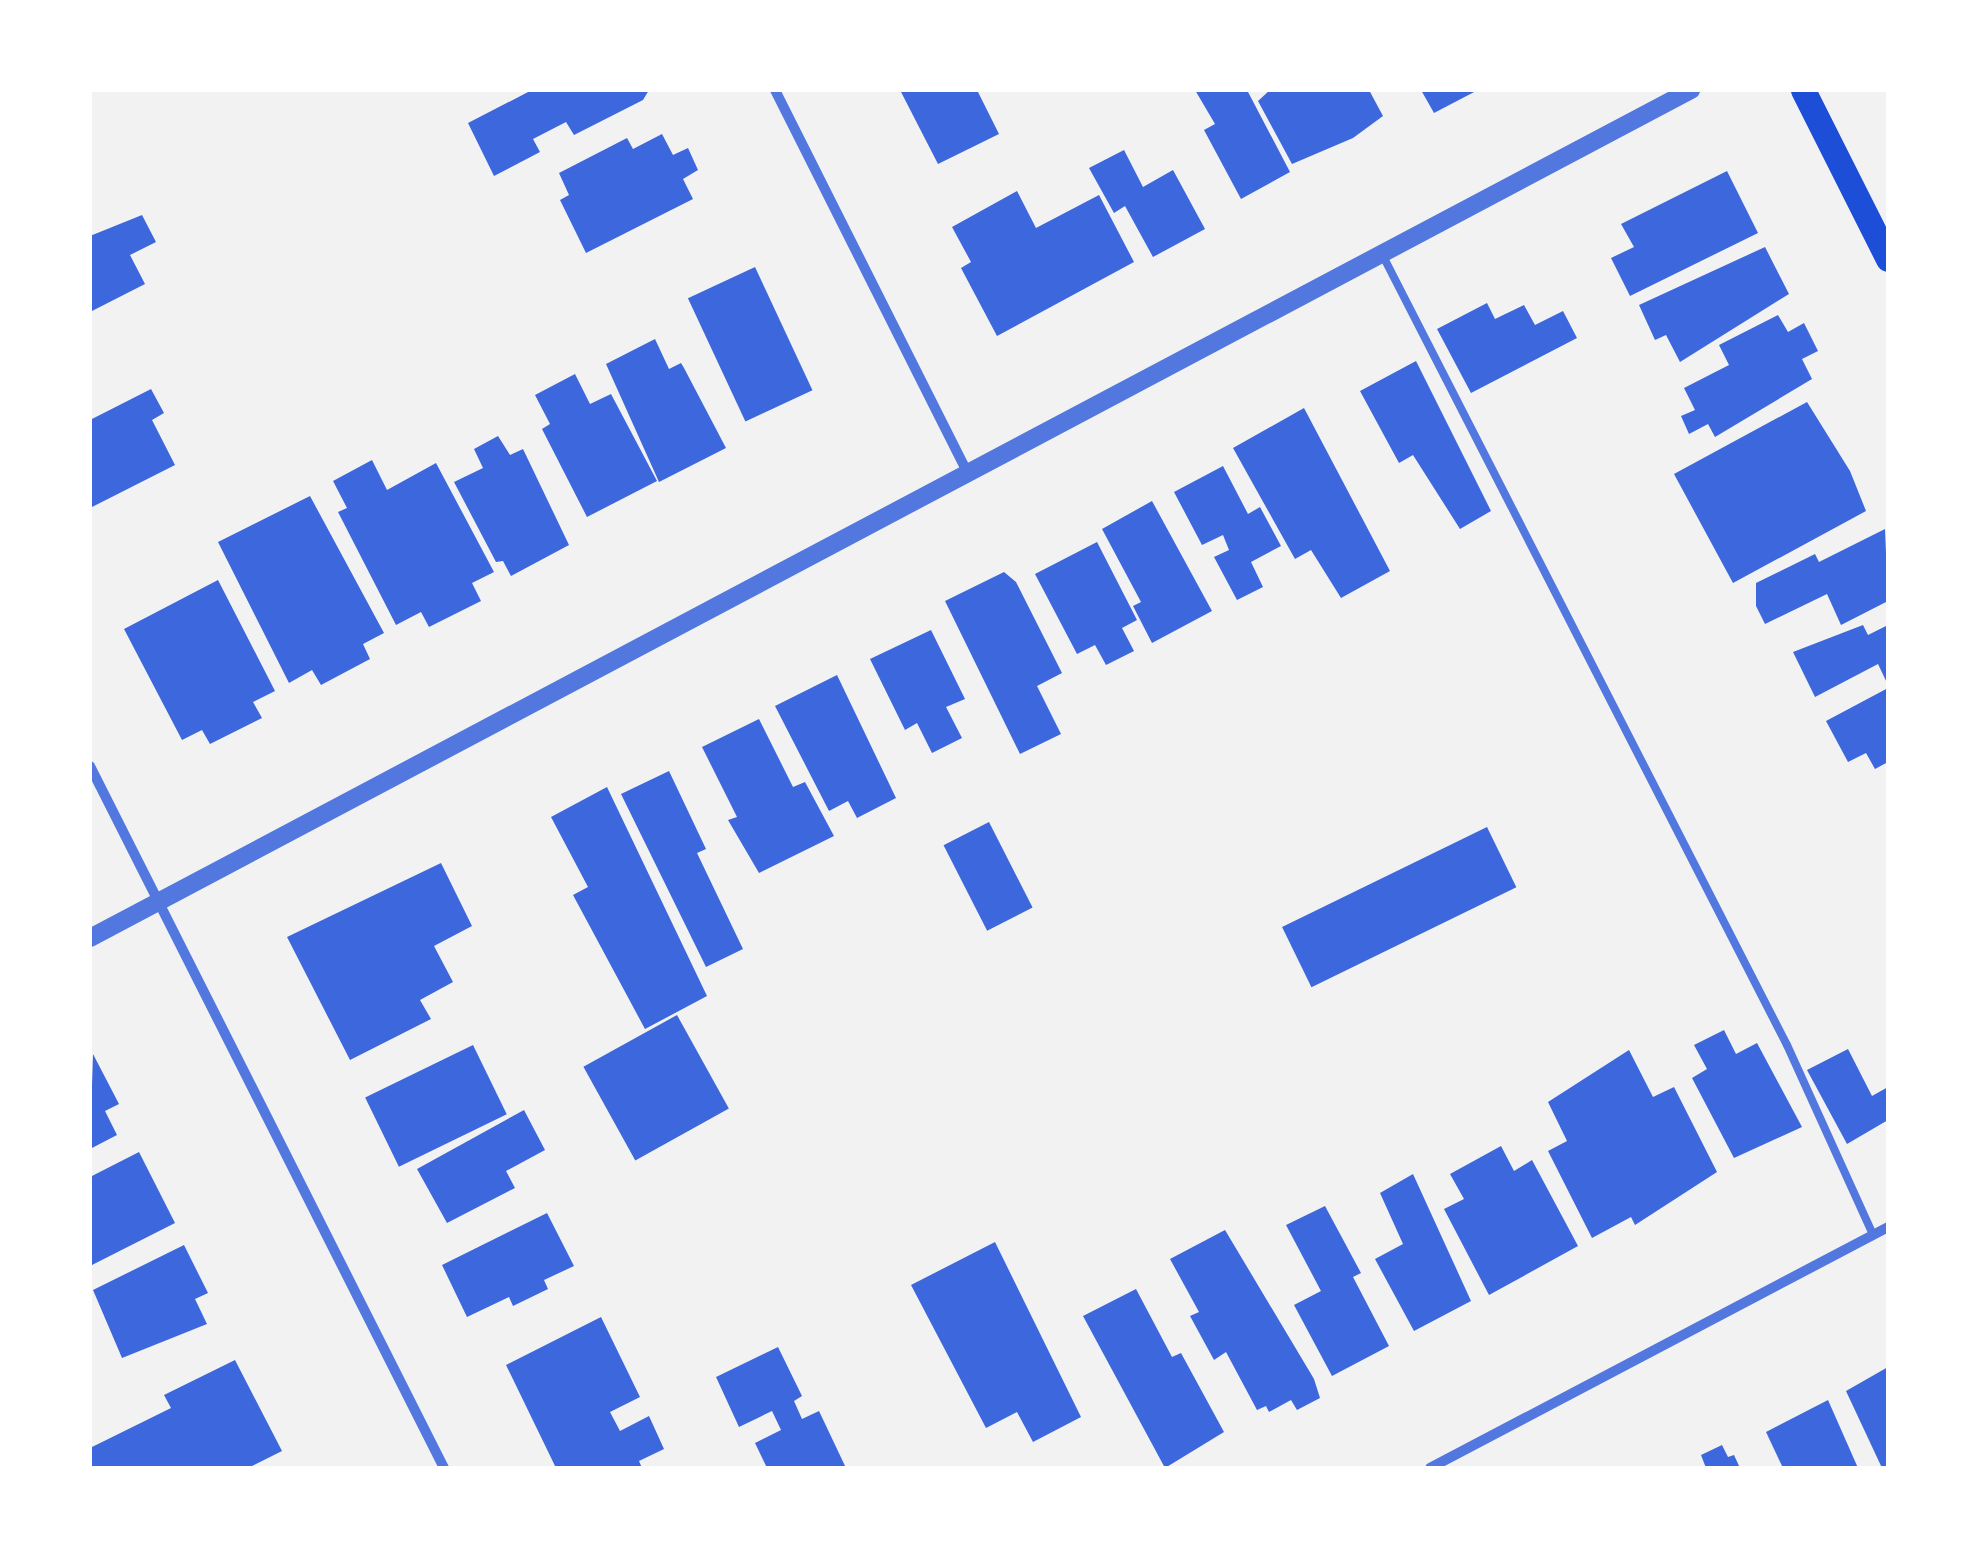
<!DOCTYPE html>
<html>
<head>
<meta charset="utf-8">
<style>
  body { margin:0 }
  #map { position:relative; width:1978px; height:1558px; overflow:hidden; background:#f2f2f2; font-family:"PT Sans Narrow",sans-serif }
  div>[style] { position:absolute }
  .building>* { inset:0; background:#3d67dc; transform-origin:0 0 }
  .service>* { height:8px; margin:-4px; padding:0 4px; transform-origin:4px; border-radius:4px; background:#5277de }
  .minor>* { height:10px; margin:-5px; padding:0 5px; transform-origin:5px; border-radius:5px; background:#5277de }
  .tertiary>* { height:18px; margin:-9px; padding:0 9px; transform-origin:9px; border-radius:9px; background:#5277de }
  .primary>* { height:25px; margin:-12.5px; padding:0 12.5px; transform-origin:12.5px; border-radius:12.5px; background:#1d4ed8 }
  span { translate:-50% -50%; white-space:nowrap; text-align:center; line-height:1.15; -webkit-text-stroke:8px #fff; paint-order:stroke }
  .frame { position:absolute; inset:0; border:92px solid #fff; pointer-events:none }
</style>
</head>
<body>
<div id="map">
  <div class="building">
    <div style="clip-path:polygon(532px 90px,649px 90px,643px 100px,574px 135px,566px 122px,533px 139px,540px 152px,494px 176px,468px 123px)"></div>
    <div style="clip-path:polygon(900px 90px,977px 90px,999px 134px,938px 164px)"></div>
    <div style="clip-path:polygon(1195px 90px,1247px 90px,1290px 172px,1241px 199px,1204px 130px,1215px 124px)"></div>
    <div style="clip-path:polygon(1270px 90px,1369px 90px,1383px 116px,1353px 138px,1292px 164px,1258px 101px)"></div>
    <div style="clip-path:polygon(1421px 90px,1478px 90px,1434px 113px)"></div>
    <div style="clip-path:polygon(662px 134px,673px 155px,688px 148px,698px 170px,683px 179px,693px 199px,586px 253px,560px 200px,569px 195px,559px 173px,627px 138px,633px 149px)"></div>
    <div style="clip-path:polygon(1124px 150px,1143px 187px,1173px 170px,1205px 229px,1153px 257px,1125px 206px,1114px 213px,1089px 168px)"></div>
    <div style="clip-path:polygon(1727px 171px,1758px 233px,1630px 296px,1611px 258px,1634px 247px,1621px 224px)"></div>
    <div style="clip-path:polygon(1017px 191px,1036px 228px,1099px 195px,1134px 262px,997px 336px,961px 268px,971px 262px,952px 227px)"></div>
    <div style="clip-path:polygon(142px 215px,156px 242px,130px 255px,145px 284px,90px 312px,90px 236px)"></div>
    <div style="clip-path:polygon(1765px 247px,1789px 294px,1680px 362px,1666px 335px,1655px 340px,1639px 305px)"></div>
    <div style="left:755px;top:267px;width:136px;height:74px;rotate:65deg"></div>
    <div style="clip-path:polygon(1487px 303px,1495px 319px,1524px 305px,1535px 325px,1563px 311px,1577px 338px,1471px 393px,1437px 329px)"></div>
    <div style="clip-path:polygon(1778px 315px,1788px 332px,1804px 323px,1818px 351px,1802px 359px,1812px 379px,1715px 437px,1708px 424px,1689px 434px,1681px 416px,1695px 410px,1684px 388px,1729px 365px,1719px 345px)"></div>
    <div style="clip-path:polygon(655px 339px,669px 369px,681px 363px,684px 368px,726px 448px,659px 482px,606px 364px)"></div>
    <div style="clip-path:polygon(1416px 361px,1491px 511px,1460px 529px,1413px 455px,1399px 463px,1360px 391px)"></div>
    <div style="clip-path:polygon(575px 374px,590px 404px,611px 394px,657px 481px,587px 517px,542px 429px,550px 424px,535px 395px)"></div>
    <div style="clip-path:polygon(151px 389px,164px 413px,152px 420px,175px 465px,90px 508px,90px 420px)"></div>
    <div style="clip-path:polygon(1807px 402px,1850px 471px,1866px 511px,1733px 583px,1674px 474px)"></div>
    <div style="clip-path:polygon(1304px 408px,1390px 571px,1341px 598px,1311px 550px,1295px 559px,1233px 448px)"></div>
    <div style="clip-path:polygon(498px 436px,510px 455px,523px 449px,569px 545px,511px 576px,503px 561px,496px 562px,454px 482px,483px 468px,474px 449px)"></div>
    <div style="clip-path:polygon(372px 460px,387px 490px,436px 463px,494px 572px,472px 583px,481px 601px,429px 627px,421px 612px,396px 625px,338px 512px,347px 508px,333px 481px)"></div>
    <div style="clip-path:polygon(1223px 466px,1248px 514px,1260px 507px,1281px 546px,1251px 562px,1263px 587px,1237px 600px,1214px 557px,1229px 550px,1223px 535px,1202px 545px,1174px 492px)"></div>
    <div style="clip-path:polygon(310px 496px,384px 633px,363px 644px,370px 659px,321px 685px,312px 670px,289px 683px,218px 542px)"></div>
    <div style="clip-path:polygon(1152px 501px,1212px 611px,1152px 643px,1133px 606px,1141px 602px,1102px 529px)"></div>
    <div style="clip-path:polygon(1885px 529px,1888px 601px,1841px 625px,1827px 594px,1765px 624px,1756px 606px,1756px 583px,1815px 554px,1819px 562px)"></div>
    <div style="clip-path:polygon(1097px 542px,1137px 620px,1122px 628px,1134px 651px,1106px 665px,1095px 645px,1077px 654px,1035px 574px)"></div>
    <div style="clip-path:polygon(1004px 572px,1016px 582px,1062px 673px,1037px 686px,1061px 734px,1020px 754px,945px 601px)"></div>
    <div style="clip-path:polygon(218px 580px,275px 691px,253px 702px,262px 718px,210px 744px,202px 730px,182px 740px,124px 629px)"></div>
    <div style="clip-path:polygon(1863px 625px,1868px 635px,1888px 625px,1888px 685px,1878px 664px,1815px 697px,1793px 652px)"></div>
    <div style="clip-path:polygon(931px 630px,965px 699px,946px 707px,962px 738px,932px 753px,917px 723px,905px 730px,870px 659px)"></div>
    <div style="clip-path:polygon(837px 675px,896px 798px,857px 818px,848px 801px,829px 811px,775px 706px)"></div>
    <div style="clip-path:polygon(1888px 688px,1888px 762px,1875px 769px,1866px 753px,1848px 762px,1826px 721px)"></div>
    <div style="clip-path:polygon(759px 719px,793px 787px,805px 782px,834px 836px,759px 873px,728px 820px,737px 817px,702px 747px)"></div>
    <div style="clip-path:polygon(669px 771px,706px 849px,697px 853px,743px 949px,706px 967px,621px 794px)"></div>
    <div style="clip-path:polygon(607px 787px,707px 996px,645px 1029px,573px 895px,588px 887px,551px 817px)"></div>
    <div style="left:989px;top:822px;width:96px;height:51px;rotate:63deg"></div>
    <div style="left:1487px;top:827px;width:67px;height:228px;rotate:64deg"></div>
    <div style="clip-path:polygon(441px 863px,472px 926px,434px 946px,453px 982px,420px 1000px,431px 1019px,350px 1060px,287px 937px)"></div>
    <div style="left:677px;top:1015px;width:107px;height:107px;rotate:61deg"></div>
    <div style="clip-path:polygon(1724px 1030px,1736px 1054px,1757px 1043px,1802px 1127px,1734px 1158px,1692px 1078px,1707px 1069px,1694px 1045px)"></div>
    <div style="left:473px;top:1045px;width:77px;height:120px;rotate:64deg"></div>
    <div style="clip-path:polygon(1848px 1049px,1872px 1096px,1888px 1087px,1888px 1120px,1847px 1144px,1807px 1070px)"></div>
    <div style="clip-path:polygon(1629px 1050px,1653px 1097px,1674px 1087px,1717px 1172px,1635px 1225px,1631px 1217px,1592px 1238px,1548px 1151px,1567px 1141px,1548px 1102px)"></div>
    <div style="clip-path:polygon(93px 1054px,119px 1104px,105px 1111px,117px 1135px,90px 1149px)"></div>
    <div style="clip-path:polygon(524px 1110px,545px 1150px,506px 1171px,515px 1188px,447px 1223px,417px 1169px)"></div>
    <div style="clip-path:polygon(1501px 1146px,1514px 1171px,1532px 1160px,1578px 1246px,1489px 1295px,1444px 1209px,1464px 1199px,1450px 1174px)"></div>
    <div style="clip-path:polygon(139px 1152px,175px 1223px,90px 1266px,90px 1177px)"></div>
    <div style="clip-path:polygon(1413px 1174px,1471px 1301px,1414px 1331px,1375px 1259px,1403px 1244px,1380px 1193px)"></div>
    <div style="clip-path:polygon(1325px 1206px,1361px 1273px,1353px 1277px,1389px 1346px,1332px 1376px,1294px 1305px,1321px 1291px,1286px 1225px)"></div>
    <div style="clip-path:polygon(547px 1213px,574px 1266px,544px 1280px,548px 1289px,513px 1306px,509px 1297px,467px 1317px,442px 1265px)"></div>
    <div style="clip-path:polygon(1225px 1230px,1314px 1379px,1320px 1398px,1297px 1410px,1291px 1400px,1269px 1412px,1266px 1406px,1257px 1410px,1226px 1352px,1214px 1360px,1190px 1316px,1199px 1312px,1170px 1259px)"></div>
    <div style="clip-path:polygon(995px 1242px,1081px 1417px,1033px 1442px,1017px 1412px,986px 1428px,911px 1285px)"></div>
    <div style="clip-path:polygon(184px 1245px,208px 1293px,195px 1299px,207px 1324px,122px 1358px,93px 1290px)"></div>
    <div style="clip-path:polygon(1136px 1289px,1172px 1357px,1181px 1353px,1224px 1432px,1165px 1468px,1083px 1316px)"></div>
    <div style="clip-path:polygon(601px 1317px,640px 1397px,610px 1412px,620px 1431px,649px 1416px,664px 1449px,639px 1461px,642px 1468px,556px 1468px,506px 1365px)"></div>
    <div style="clip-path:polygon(778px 1347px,802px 1396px,794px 1401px,802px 1419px,819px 1411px,846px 1468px,767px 1468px,755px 1443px,781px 1430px,772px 1411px,739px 1427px,716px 1377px)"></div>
    <div style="clip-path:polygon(235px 1360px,282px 1451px,248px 1468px,90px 1468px,90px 1448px,171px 1408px,164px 1395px)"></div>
    <div style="clip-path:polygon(1888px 1367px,1888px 1468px,1882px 1468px,1846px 1391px)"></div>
    <div style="clip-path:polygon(1828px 1400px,1858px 1468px,1783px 1468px,1766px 1432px)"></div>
    <div style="clip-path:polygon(1722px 1445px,1728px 1457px,1734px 1455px,1740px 1468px,1706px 1468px,1701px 1455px)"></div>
  </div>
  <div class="service">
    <div style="left:1383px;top:256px;width:886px;rotate:62.89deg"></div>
    <div style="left:1787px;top:1045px;width:209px;rotate:65.6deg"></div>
  </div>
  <div class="minor">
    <div style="left:775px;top:90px;width:431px;rotate:63.3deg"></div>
    <div style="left:90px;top:766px;width:786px;rotate:63.24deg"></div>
    <div style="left:1430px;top:1468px;width:518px;rotate:-27.75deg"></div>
  </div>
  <div class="tertiary">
    <div style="left:90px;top:938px;width:1812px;rotate:-27.91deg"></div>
  </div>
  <div class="primary">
    <div style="left:1803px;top:90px;width:189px;rotate:63.3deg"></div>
  </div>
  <div class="frame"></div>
</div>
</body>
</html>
